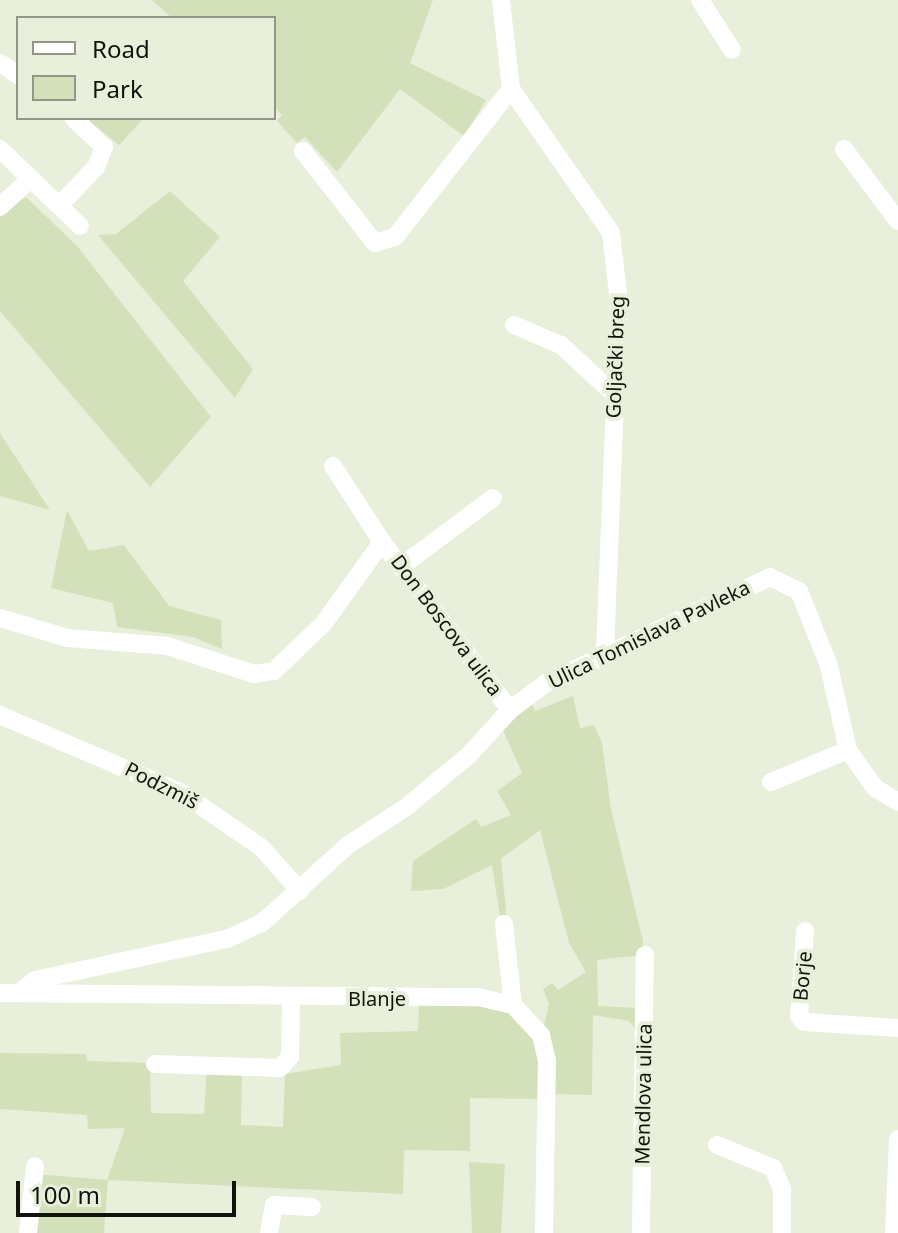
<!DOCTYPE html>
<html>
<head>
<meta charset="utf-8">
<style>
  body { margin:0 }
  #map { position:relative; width:898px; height:1233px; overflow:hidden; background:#e8efda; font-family:"Noto Sans",sans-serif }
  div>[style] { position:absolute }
  .green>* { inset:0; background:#d3e1ba }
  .minor>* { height:18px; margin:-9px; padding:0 9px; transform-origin:9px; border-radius:9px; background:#fff }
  span { translate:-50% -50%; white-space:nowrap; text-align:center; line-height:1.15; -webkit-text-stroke:8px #e8efda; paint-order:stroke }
  .street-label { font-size:20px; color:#11140d }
  .legend { position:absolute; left:16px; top:16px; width:260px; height:104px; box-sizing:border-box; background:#e8efda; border:2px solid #929788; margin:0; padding:10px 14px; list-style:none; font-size:24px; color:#11140d }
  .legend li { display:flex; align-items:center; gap:16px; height:40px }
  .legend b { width:40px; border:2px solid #929788 }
  .scale { position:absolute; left:16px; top:1181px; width:220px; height:36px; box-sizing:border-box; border:4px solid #11140d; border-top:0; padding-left:10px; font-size:24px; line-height:28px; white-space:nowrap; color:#11140d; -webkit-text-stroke:6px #e8efda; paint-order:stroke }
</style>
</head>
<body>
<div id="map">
  <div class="green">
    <div style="clip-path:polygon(152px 0,433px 0,410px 63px,486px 100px,464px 136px,400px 89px,337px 172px,305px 137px,297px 143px,277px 121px,282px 115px,274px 107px,274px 18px,172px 18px)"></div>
    <div style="clip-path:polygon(86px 118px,144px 118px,119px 145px)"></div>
    <div style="clip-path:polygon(170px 191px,220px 237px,183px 281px,253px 369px,235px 398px,98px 235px,116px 234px)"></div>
    <div style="clip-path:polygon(26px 197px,77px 246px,211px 417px,150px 487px,0 311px,0 215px)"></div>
    <div style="clip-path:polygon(0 433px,50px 510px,0 496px)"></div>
    <div style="clip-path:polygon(67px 510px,89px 551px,124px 545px,169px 606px,221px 620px,222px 649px,193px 637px,117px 627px,113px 603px,51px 588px)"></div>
    <div style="clip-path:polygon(573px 696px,580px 728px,594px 725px,602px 743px,611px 809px,643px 941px,642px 955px,597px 960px,598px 1006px,640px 1008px,637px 1031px,629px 1021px,593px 1015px,592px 1095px,553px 1094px,544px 1025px,549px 1004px,543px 989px,552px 983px,558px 990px,586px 972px,569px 943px,540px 830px,501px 859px,507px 921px,501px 922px,492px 865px,443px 889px,411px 891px,413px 861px,476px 819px,481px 827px,511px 815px,497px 791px,522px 773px,503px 730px,529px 699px,535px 711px)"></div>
    <div style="clip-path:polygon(419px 1002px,502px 1006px,536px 1037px,542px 1099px,470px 1098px,470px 1151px,404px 1150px,403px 1194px,108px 1180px,104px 1233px,32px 1233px,37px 1174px,107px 1180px,125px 1128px,88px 1129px,87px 1115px,0 1109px,0 1053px,86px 1054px,87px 1061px,150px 1063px,151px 1113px,204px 1114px,207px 1068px,242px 1070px,241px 1125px,283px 1127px,285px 1074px,341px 1065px,340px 1033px,418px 1031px)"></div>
    <div style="clip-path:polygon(469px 1162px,505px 1164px,501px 1233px,472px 1233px)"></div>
  </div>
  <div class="minor">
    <div style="left:501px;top:0;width:90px;rotate:83.6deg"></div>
    <div style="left:511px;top:89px;width:175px;rotate:55.2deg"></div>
    <div style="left:611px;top:233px;width:69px;rotate:83.4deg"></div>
    <div style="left:619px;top:302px;width:349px;rotate:92.3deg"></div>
    <div style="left:700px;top:0;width:59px;rotate:57.4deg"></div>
    <div style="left:0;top:63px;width:22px;rotate:34deg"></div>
    <div style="left:0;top:149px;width:111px;rotate:43.9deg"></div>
    <div style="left:844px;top:149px;width:90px;rotate:53.1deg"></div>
    <div style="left:303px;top:151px;width:117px;rotate:52deg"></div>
    <div style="left:375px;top:243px;width:21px;rotate:-17deg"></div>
    <div style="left:395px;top:237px;width:188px;rotate:-51.9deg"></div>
    <div style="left:60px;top:205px;width:52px;rotate:-46.5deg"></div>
    <div style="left:96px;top:167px;width:22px;rotate:-68deg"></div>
    <div style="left:104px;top:147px;width:42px;rotate:-136.9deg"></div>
    <div style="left:0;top:207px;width:42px;rotate:-43.1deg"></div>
    <div style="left:514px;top:325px;width:51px;rotate:23.1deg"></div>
    <div style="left:561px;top:345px;width:72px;rotate:42.8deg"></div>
    <div style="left:333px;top:466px;width:90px;rotate:57.2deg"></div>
    <div style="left:382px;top:542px;width:211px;rotate:52.7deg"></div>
    <div style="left:403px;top:565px;width:112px;rotate:-36.7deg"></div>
    <div style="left:0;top:618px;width:71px;rotate:16.4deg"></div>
    <div style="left:68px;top:638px;width:99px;rotate:4.6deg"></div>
    <div style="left:167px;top:646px;width:91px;rotate:17.8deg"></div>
    <div style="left:254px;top:674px;width:20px;rotate:-9deg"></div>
    <div style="left:274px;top:671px;width:69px;rotate:-43.8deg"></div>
    <div style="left:324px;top:623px;width:100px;rotate:-54.4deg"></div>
    <div style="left:0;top:715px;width:198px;rotate:23.2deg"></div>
    <div style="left:182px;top:793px;width:97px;rotate:34.5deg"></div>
    <div style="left:262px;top:848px;width:57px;rotate:48.5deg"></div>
    <div style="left:771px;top:782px;width:83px;rotate:-22.6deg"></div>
    <div style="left:504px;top:924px;width:81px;rotate:83.7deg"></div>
    <div style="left:805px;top:931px;width:85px;rotate:94deg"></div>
    <div style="left:799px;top:1016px;width:8px;rotate:50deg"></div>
    <div style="left:804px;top:1022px;width:94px;rotate:3.7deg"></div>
    <div style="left:0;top:993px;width:478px;rotate:0.5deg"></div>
    <div style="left:478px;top:997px;width:36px;rotate:13deg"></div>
    <div style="left:513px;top:1005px;width:41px;rotate:47deg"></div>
    <div style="left:541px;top:1035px;width:26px;rotate:77deg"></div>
    <div style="left:547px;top:1060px;width:173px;rotate:91deg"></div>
    <div style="left:19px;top:993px;width:21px;rotate:-39deg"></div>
    <div style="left:35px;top:980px;width:196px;rotate:-12.1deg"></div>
    <div style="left:227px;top:939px;width:38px;rotate:-25deg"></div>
    <div style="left:262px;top:923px;width:116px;rotate:-42.2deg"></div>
    <div style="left:348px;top:845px;width:68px;rotate:-33deg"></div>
    <div style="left:405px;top:808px;width:83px;rotate:-39.6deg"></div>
    <div style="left:469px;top:755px;width:61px;rotate:-47.7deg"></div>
    <div style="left:510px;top:710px;width:45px;rotate:-36.9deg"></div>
    <div style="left:546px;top:683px;width:248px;rotate:-25.3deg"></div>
    <div style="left:770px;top:577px;width:32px;rotate:26deg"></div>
    <div style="left:799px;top:591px;width:81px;rotate:68.2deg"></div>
    <div style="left:829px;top:666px;width:86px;rotate:77.3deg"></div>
    <div style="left:848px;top:750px;width:47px;rotate:54.6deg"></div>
    <div style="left:875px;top:788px;width:27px;rotate:31deg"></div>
    <div style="left:155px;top:1064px;width:125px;rotate:1.8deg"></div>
    <div style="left:280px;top:1068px;width:15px;rotate:-48deg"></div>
    <div style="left:290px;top:1057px;width:60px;rotate:-89deg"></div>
    <div style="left:717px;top:1145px;width:61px;rotate:22.3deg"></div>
    <div style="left:773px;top:1168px;width:23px;rotate:67deg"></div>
    <div style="left:782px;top:1189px;width:44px;rotate:90deg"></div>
    <div style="left:28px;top:1233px;width:67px;rotate:-84deg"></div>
    <div style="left:269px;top:1233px;width:28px;rotate:-80deg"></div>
    <div style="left:274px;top:1205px;width:38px;rotate:3deg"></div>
    <div style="left:641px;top:1233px;width:278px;rotate:-89.2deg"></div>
    <div style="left:894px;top:1233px;width:94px;rotate:-87.6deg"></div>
  </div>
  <div class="street-label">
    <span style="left:615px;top:357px;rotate:-88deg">Goljački breg</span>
    <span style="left:447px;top:625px;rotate:53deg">Don Boscova ulica</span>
    <span style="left:649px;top:634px;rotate:-26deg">Ulica Tomislava Pavleka</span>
    <span style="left:162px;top:785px;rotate:27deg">Podzmiš</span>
    <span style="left:802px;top:976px;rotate:-85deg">Borje</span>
    <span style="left:377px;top:998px">Blanje</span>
    <span style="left:643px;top:1094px;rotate:-89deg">Mendlova ulica</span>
  </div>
  <ul class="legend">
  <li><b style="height:10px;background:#fff"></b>Road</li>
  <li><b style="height:22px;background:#d3e1ba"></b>Park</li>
  </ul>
  <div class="scale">100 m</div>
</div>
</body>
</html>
